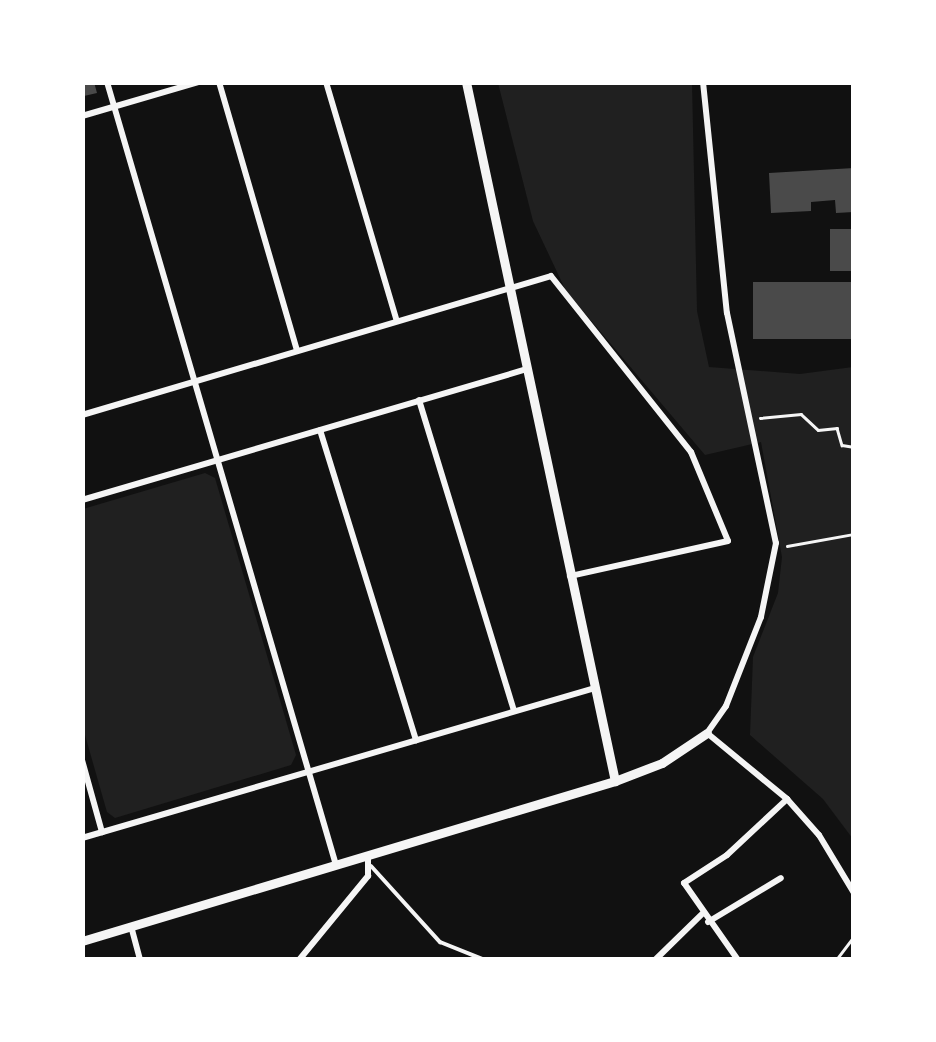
<!DOCTYPE html>
<html>
<head>
<meta charset="utf-8">
<style>
  body { margin:0 }
  #map { position:relative; width:936px; height:1042px; overflow:hidden; background:#111; font-family:Lato,sans-serif }
  div>[style] { position:absolute }
  .green>* { inset:0; background:#202020 }
  .building>* { inset:0; background:#4a4a4a; transform-origin:0 0 }
  .path>* { height:2.5px; margin:-1.25px; padding:0 1.25px; transform-origin:1.25px; border-radius:1.25px; background:#f5f5f5 }
  .service>* { height:4px; margin:-2px; padding:0 2px; transform-origin:2px; border-radius:2px; background:#f5f5f5 }
  .minor>* { height:6px; margin:-3px; padding:0 3px; transform-origin:3px; border-radius:3px; background:#f5f5f5 }
  .tertiary>* { height:9px; margin:-4.5px; padding:0 4.5px; transform-origin:4.5px; border-radius:4.5px; background:#f5f5f5 }
  span { translate:-50% -50%; white-space:nowrap; text-align:center; line-height:1.15; -webkit-text-stroke:8px #fff; paint-order:stroke }
  .frame { position:absolute; inset:0; border:85px solid #fff; pointer-events:none }
</style>
</head>
<body>
<div id="map">
  <div class="green">
    <div style="clip-path:polygon(498px 83px,692px 83px,697px 311px,709px 367px,800px 374px,853px 367px,853px 839px,823px 799px,750px 735px,753px 657px,778px 593px,782px 557px,761px 442px,705px 455px,566px 291px,533px 221px)"></div>
    <div style="clip-path:polygon(205px 473px,215px 478px,296px 755px,291px 765px,115px 818px,107px 812px,83px 728px,83px 509px)"></div>
  </div>
  <div class="building">
    <div style="clip-path:polygon(82px 82px,94px 82px,97px 93px,84px 96px,82px 108px)"></div>
    <div style="clip-path:polygon(854px 168px,854px 212px,836px 213px,835px 200px,811px 202px,811px 211px,771px 213px,769px 173px)"></div>
    <div style="left:854px;top:229px;width:42px;height:24px;rotate:90deg"></div>
    <div style="left:854px;top:282px;width:57px;height:101px;rotate:90deg"></div>
  </div>
  <div class="path">
    <div style="left:760px;top:418px;width:41px;rotate:-5.6deg"></div>
    <div style="left:801px;top:414px;width:23px;rotate:43deg"></div>
    <div style="left:818px;top:430px;width:19px;rotate:-6deg"></div>
    <div style="left:837px;top:428px;width:18px;rotate:74deg"></div>
    <div style="left:842px;top:445px;width:12px;rotate:9deg"></div>
    <div style="left:787px;top:546px;width:68px;rotate:-10.2deg"></div>
    <div style="left:836px;top:960px;width:30px;rotate:-53deg"></div>
  </div>
  <div class="service">
    <div style="left:371px;top:866px;width:103px;rotate:47.8deg"></div>
    <div style="left:440px;top:942px;width:48px;rotate:21.8deg"></div>
  </div>
  <div class="minor">
    <div style="left:107px;top:82px;width:816px;rotate:73.7deg"></div>
    <div style="left:219px;top:82px;width:280px;rotate:73.8deg"></div>
    <div style="left:326px;top:82px;width:249px;rotate:73.5deg"></div>
    <div style="left:703px;top:82px;width:232px;rotate:84.1deg"></div>
    <div style="left:727px;top:313px;width:235px;rotate:78deg"></div>
    <div style="left:776px;top:543px;width:76px;rotate:101.5deg"></div>
    <div style="left:761px;top:617px;width:96px;rotate:111.5deg"></div>
    <div style="left:726px;top:706px;width:33px;rotate:125deg"></div>
    <div style="left:707px;top:733px;width:104px;rotate:39.5deg"></div>
    <div style="left:787px;top:799px;width:48px;rotate:48.4deg"></div>
    <div style="left:819px;top:835px;width:68px;rotate:58.9deg"></div>
    <div style="left:82px;top:116px;width:121px;rotate:-16.3deg"></div>
    <div style="left:419px;top:400px;width:325px;rotate:73deg"></div>
    <div style="left:82px;top:415px;width:489px;rotate:-16.5deg"></div>
    <div style="left:551px;top:276px;width:225px;rotate:51.5deg"></div>
    <div style="left:691px;top:452px;width:96px;rotate:67.4deg"></div>
    <div style="left:728px;top:541px;width:162px;rotate:167.5deg"></div>
    <div style="left:320px;top:430px;width:325px;rotate:72.8deg"></div>
    <div style="left:82px;top:500px;width:464px;rotate:-16.4deg"></div>
    <div style="left:82px;top:760px;width:75px;rotate:74.5deg"></div>
    <div style="left:82px;top:838px;width:534px;rotate:-16.3deg"></div>
    <div style="left:708px;top:922px;width:85px;rotate:-31.1deg"></div>
    <div style="left:131px;top:926px;width:35px;rotate:75deg"></div>
    <div style="left:299px;top:960px;width:109px;rotate:-50.6deg"></div>
    <div style="left:368px;top:876px;width:19px;rotate:-90deg"></div>
    <div style="left:655px;top:960px;width:66px;rotate:-44.4deg"></div>
    <div style="left:738px;top:960px;width:94px;rotate:-125deg"></div>
    <div style="left:684px;top:883px;width:51px;rotate:-33.1deg"></div>
    <div style="left:727px;top:855px;width:82px;rotate:-43deg"></div>
  </div>
  <div class="tertiary">
    <div style="left:466px;top:82px;width:715px;rotate:77.97deg"></div>
    <div style="left:82px;top:941px;width:556px;rotate:-16.71deg"></div>
    <div style="left:615px;top:781px;width:50px;rotate:-21deg"></div>
    <div style="left:662px;top:763px;width:54px;rotate:-33.7deg"></div>
  </div>
  <div class="frame"></div>
</div>
</body>
</html>
